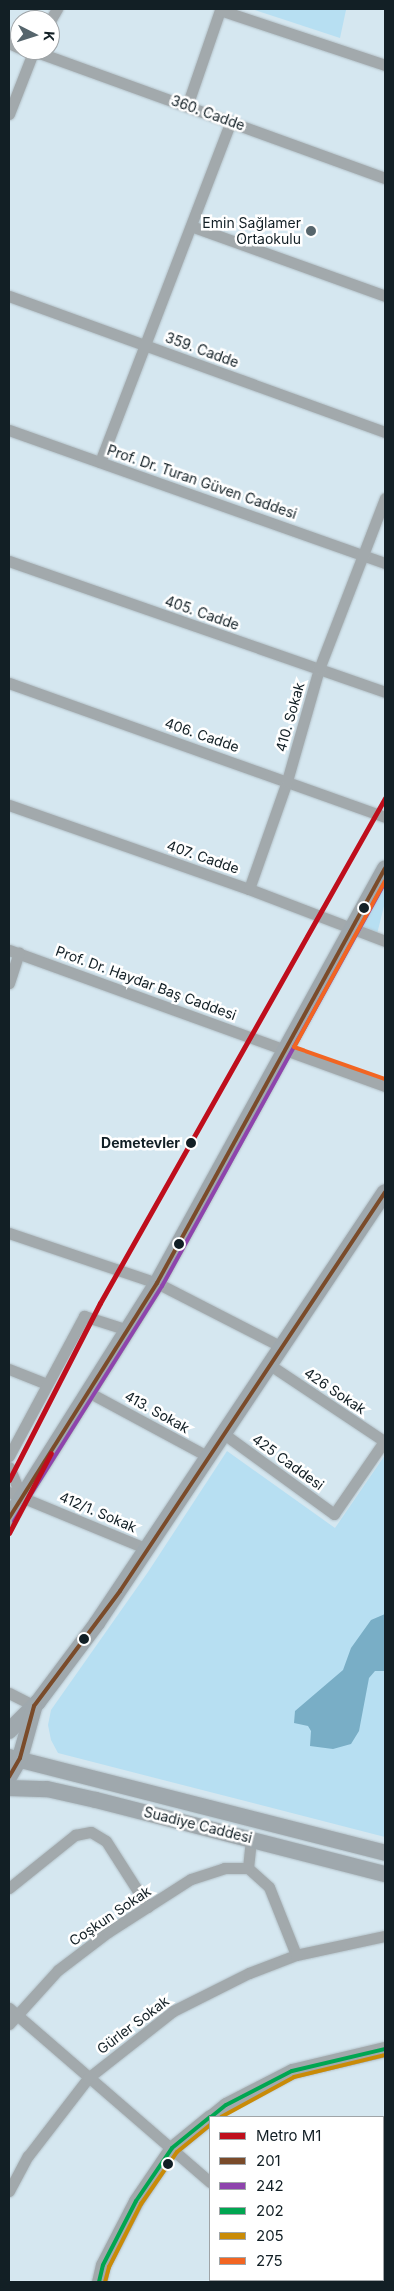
<!DOCTYPE html>
<html>
<head>
<meta charset="utf-8">
<style>
  body { margin:0 }
  #map { position:relative; width:394px; height:2291px; overflow:hidden; background:#d5e7f0; font-family:Inter,sans-serif }
  div>[style] { position:absolute }
  .green>* { inset:0; background:#b7dff2 }
  .water>* { inset:0; background:#79aec6 }
  .roads { filter:drop-shadow(0 0 1px #b4c2c9) drop-shadow(0 0 1px #b4c2c9) }
  .minor>* { height:11px; margin:-5.5px; padding:0 5.5px; transform-origin:5.5px; border-radius:5.5px; background:#a2a9ac }
  .tertiary>* { height:15px; margin:-7.5px; padding:0 7.5px; transform-origin:7.5px; border-radius:7.5px; background:#a2a9ac }
  .secondary>* { height:16px; margin:-8px; padding:0 8px; transform-origin:8px; border-radius:8px; background:#9fa8ad }
  .bus-1>* { height:4px; margin:-2px; padding:0 2px; transform-origin:2px; border-radius:2px; background:#7a4b2a }
  .bus-2>* { height:4px; margin:-2px; padding:0 2px; transform-origin:2px; border-radius:2px; background:#8e44ad }
  .bus-3>* { height:4px; margin:-2px; padding:0 2px; transform-origin:2px; border-radius:2px; background:#00a651 }
  .bus-4>* { height:4px; margin:-2px; padding:0 2px; transform-origin:2px; border-radius:2px; background:#c98b07 }
  .bus-5>* { height:4px; margin:-2px; padding:0 2px; transform-origin:2px; border-radius:2px; background:#f26522 }
  .metro-1>* { height:5px; margin:-2.5px; padding:0 2.5px; transform-origin:2.5px; border-radius:2.5px; background:#bf0e1c }
  .dots>* { width:14px; height:14px; translate:-50% -50%; box-sizing:border-box; border:2px solid #fff; border-radius:50% }
  span { translate:-50% -50%; white-space:nowrap; text-align:center; line-height:1.15; -webkit-text-stroke:5px #fff; paint-order:stroke }
  .street-label { font-size:14px; color:#121f25 }
  .poi-label { font-size:14px; color:#121f25 }
  .right { translate:-100% -50%; text-align:right }
  .stop-label { font-size:14px; color:#121f25; font-weight:700 }
  .frame { position:absolute; inset:0; border:10px solid #121f25; pointer-events:none }
  .legend { position:absolute; left:209px; top:2116px; width:175px; height:165px; box-sizing:border-box; background:#fff; border:1px solid #a0a5a8; margin:0; padding:6px 9px; list-style:none; font-size:15px; color:#121f25 }
  .legend li { display:flex; align-items:center; gap:10px; height:25px }
  .legend b { width:25px; border:1px solid #a0a5a8 }
  .north { position:absolute; left:10px; top:10px; width:50px; height:50px; box-sizing:border-box; background:#fff; border:1px solid #a0a5a8; border-radius:50%; rotate:95deg; font-size:14px; font-weight:700; line-height:20px; text-align:center; color:#121f25 }
  .north::after { content:''; display:block; margin:auto; width:18px; height:22px; background:#56656c; clip-path:polygon(50% 0,100% 100%,50% 72%,0 100%) }
</style>
</head>
<body>
<div id="map">
  <div class="green">
    <div style="clip-path:polygon(252px 9px,341px 9px,346px 10px,340px 38px)"></div>
    <div style="clip-path:polygon(385px 877px,385px 902px,377px 934px,359px 928px)"></div>
    <div style="clip-path:polygon(227px 1451px,335px 1528px,385px 1455px,385px 1837px,58px 1753px,51px 1740px,48px 1725px,51px 1710px,148px 1572px)"></div>
  </div>
  <div class="water">
    <div style="clip-path:polygon(385px 1614px,385px 1671px,375px 1671px,369px 1678px,359px 1731px,351px 1744px,333px 1749px,310px 1746px,311px 1731px,308px 1726px,294px 1723px,295px 1711px,343px 1670px,351px 1648px,371px 1620px)"></div>
  </div>
  <div class="roads">
    <div class="minor">
      <div style="left:50px;top:21px;width:14px;rotate:-60deg"></div>
      <div style="left:34px;top:51px;width:373px;rotate:19.9deg"></div>
      <div style="left:187px;top:106px;width:102px;rotate:-71deg"></div>
      <div style="left:220px;top:10px;width:174px;rotate:18.4deg"></div>
      <div style="left:9px;top:114px;width:69px;rotate:-68.7deg"></div>
      <div style="left:191px;top:226px;width:206px;rotate:19.8deg"></div>
      <div style="left:9px;top:296px;width:400px;rotate:19.9deg"></div>
      <div style="left:9px;top:430px;width:399px;rotate:19.5deg"></div>
      <div style="left:100px;top:462px;width:365px;rotate:-69deg"></div>
      <div style="left:9px;top:561px;width:398px;rotate:19.2deg"></div>
      <div style="left:9px;top:683px;width:399px;rotate:19.6deg"></div>
      <div style="left:9px;top:805px;width:254px;rotate:19.3deg"></div>
      <div style="left:249px;top:889px;width:146px;rotate:20.9deg"></div>
      <div style="left:249px;top:889px;width:114px;rotate:-70.6deg"></div>
      <div style="left:287px;top:781px;width:116px;rotate:-74.1deg"></div>
      <div style="left:319px;top:669px;width:183px;rotate:-68.9deg"></div>
      <div style="left:9px;top:950px;width:400px;rotate:19.9deg"></div>
      <div style="left:9px;top:983px;width:32px;rotate:-72deg"></div>
      <div style="left:9px;top:1233px;width:156px;rotate:18.7deg"></div>
      <div style="left:157px;top:1283px;width:140px;rotate:27.1deg"></div>
      <div style="left:270px;top:1365px;width:137px;rotate:33.7deg"></div>
      <div style="left:9px;top:1369px;width:41px;rotate:21.5deg"></div>
      <div style="left:90px;top:1393px;width:135px;rotate:28.3deg"></div>
      <div style="left:224px;top:1434px;width:136px;rotate:36deg"></div>
      <div style="left:334px;top:1514px;width:90px;rotate:-55.4deg"></div>
      <div style="left:9px;top:1456px;width:159px;rotate:-61.8deg"></div>
      <div style="left:84px;top:1316px;width:46px;rotate:17.7deg"></div>
      <div style="left:9px;top:1467px;width:33px;rotate:67deg"></div>
      <div style="left:9px;top:1492px;width:149px;rotate:22.4deg"></div>
      <div style="left:9px;top:1693px;width:28px;rotate:27deg"></div>
      <div style="left:248px;top:1868px;width:28px;rotate:42deg"></div>
      <div style="left:269px;top:1887px;width:73px;rotate:68.3deg"></div>
      <div style="left:248px;top:1868px;width:30px;rotate:-84deg"></div>
      <div style="left:9px;top:1888px;width:85px;rotate:-38.8deg"></div>
      <div style="left:75px;top:1835px;width:16px;rotate:-11deg"></div>
      <div style="left:91px;top:1832px;width:17px;rotate:31deg"></div>
      <div style="left:106px;top:1841px;width:78px;rotate:57.5deg"></div>
      <div style="left:9px;top:2008px;width:266px;rotate:40.9deg"></div>
      <div style="left:9px;top:2024px;width:73px;rotate:-47.8deg"></div>
      <div style="left:58px;top:1970px;width:63px;rotate:-37.2deg"></div>
      <div style="left:108px;top:1932px;width:98px;rotate:-32.6deg"></div>
      <div style="left:191px;top:1879px;width:35px;rotate:-18deg"></div>
      <div style="left:224px;top:1868px;width:24px"></div>
      <div style="left:383px;top:2161px;width:2px;rotate:-27deg"></div>
      <div style="left:9px;top:2191px;width:40px;rotate:-62deg"></div>
      <div style="left:28px;top:2156px;width:98px;rotate:-52.4deg"></div>
      <div style="left:88px;top:2078px;width:108px;rotate:-38.2deg"></div>
      <div style="left:173px;top:2011px;width:85px;rotate:-26.6deg"></div>
      <div style="left:249px;top:1973px;width:50px;rotate:-21deg"></div>
      <div style="left:296px;top:1955px;width:91px;rotate:-12.1deg"></div>
      <div style="left:383px;top:2273px;width:2px;rotate:-27deg"></div>
      <div style="left:311px;top:2280px;width:3px;rotate:45deg"></div>
      <div style="left:225px;top:2282px;width:2px;rotate:-63deg"></div>
      <div style="left:367px;top:2282px;width:4px;rotate:-27deg"></div>
    </div>
    <div class="tertiary">
      <div style="left:9px;top:41px;width:12px;rotate:24deg"></div>
      <div style="left:31px;top:50px;width:3px;rotate:18deg"></div>
      <div style="left:211px;top:2117px;width:19px;rotate:-39deg"></div>
      <div style="left:226px;top:2105px;width:74px;rotate:-27.3deg"></div>
      <div style="left:292px;top:2071px;width:96px;rotate:-13.3deg"></div>
      <div style="left:99px;top:2282px;width:17px;rotate:-77deg"></div>
      <div style="left:103px;top:2265px;width:72px;rotate:-62.7deg"></div>
      <div style="left:136px;top:2201px;width:64px;rotate:-55.8deg"></div>
      <div style="left:172px;top:2148px;width:49px;rotate:-39.2deg"></div>
    </div>
    <div class="secondary">
      <div style="left:9px;top:1518px;width:278px;rotate:-57.8deg"></div>
      <div style="left:157px;top:1283px;width:473px;rotate:-61.2deg"></div>
      <div style="left:9px;top:1731px;width:41px;rotate:-45deg"></div>
      <div style="left:38px;top:1702px;width:99px;rotate:-53.2deg"></div>
      <div style="left:97px;top:1623px;width:518px;rotate:-56.25deg"></div>
      <div style="left:9px;top:1757px;width:388px;rotate:14.3deg"></div>
      <div style="left:9px;top:1777px;width:22px;rotate:-60deg"></div>
      <div style="left:20px;top:1758px;width:52px;rotate:-74.4deg"></div>
      <div style="left:9px;top:1788px;width:38px;rotate:2deg"></div>
      <div style="left:47px;top:1789px;width:50px;rotate:12.7deg"></div>
      <div style="left:96px;top:1800px;width:298px;rotate:14.4deg"></div>
    </div>
  </div>
  <div class="bus-1">
    <div style="left:9px;top:1518px;width:278px;rotate:-57.8deg"></div>
    <div style="left:157px;top:1283px;width:473px;rotate:-61.2deg"></div>
    <div style="left:9px;top:1777px;width:22px;rotate:-60deg"></div>
    <div style="left:20px;top:1758px;width:54px;rotate:-74.9deg"></div>
    <div style="left:34px;top:1706px;width:144px;rotate:-53.2deg"></div>
    <div style="left:120px;top:1591px;width:479px;rotate:-56.4deg"></div>
  </div>
  <div class="bus-2">
    <div style="left:14px;top:1521px;width:278px;rotate:-57.8deg"></div>
    <div style="left:162px;top:1286px;width:461px;rotate:-61.1deg"></div>
  </div>
  <div class="bus-3">
    <div style="left:211px;top:2117px;width:19px;rotate:-39deg"></div>
    <div style="left:226px;top:2105px;width:74px;rotate:-27.3deg"></div>
    <div style="left:292px;top:2071px;width:96px;rotate:-13.3deg"></div>
    <div style="left:99px;top:2282px;width:17px;rotate:-77deg"></div>
    <div style="left:103px;top:2265px;width:72px;rotate:-62.7deg"></div>
    <div style="left:136px;top:2201px;width:64px;rotate:-55.8deg"></div>
    <div style="left:172px;top:2148px;width:49px;rotate:-39.2deg"></div>
  </div>
  <div class="bus-4">
    <div style="left:221px;top:2117px;width:83px;rotate:-28.7deg"></div>
    <div style="left:294px;top:2077px;width:94px;rotate:-13.6deg"></div>
    <div style="left:105px;top:2282px;width:16px;rotate:-75deg"></div>
    <div style="left:109px;top:2267px;width:71px;rotate:-63.1deg"></div>
    <div style="left:141px;top:2204px;width:63px;rotate:-55.3deg"></div>
    <div style="left:177px;top:2152px;width:43px;rotate:-39.3deg"></div>
  </div>
  <div class="bus-5">
    <div style="left:385px;top:881px;width:189px;rotate:118.7deg"></div>
    <div style="left:294px;top:1047px;width:96px;rotate:19.4deg"></div>
  </div>
  <div class="metro-1">
    <div style="left:9px;top:1480px;width:199px;rotate:-62.8deg"></div>
    <div style="left:100px;top:1303px;width:580px;rotate:-60.56deg"></div>
    <div style="left:9px;top:1533px;width:90px;rotate:-62.3deg"></div>
  </div>
  <div class="dots">
    <div style="left:311px;top:231px;background:#56656c"></div>
    <div style="left:364px;top:908px;background:#121f25"></div>
    <div style="left:191px;top:1143px;background:#121f25"></div>
    <div style="left:179px;top:1244px;background:#121f25"></div>
    <div style="left:84px;top:1639px;background:#121f25"></div>
    <div style="left:168px;top:2164px;background:#121f25"></div>
  </div>
  <div class="street-label">
    <span style="left:208px;top:113px;rotate:20deg">360. Cadde</span>
    <span style="left:202px;top:350px;rotate:20deg">359. Cadde</span>
    <span style="left:202px;top:482px;rotate:19deg">Prof. Dr. Turan Güven Caddesi</span>
    <span style="left:202px;top:613px;rotate:19deg">405. Cadde</span>
    <span style="left:290px;top:717px;rotate:-74deg">410. Sokak</span>
    <span style="left:202px;top:735px;rotate:19deg">406. Cadde</span>
    <span style="left:203px;top:857px;rotate:19deg">407. Cadde</span>
    <span style="left:146px;top:983px;rotate:20deg">Prof. Dr. Haydar Baş Caddesi</span>
    <span style="left:335px;top:1391px;rotate:34deg">426 Sokak</span>
    <span style="left:157px;top:1412px;rotate:29deg">413. Sokak</span>
    <span style="left:288px;top:1462px;rotate:36deg">425 Caddesi</span>
    <span style="left:98px;top:1512px;rotate:23deg">412/1. Sokak</span>
    <span style="left:198px;top:1825px;rotate:14deg">Suadiye Caddesi</span>
    <span style="left:110px;top:1916px;rotate:-34deg">Coşkun Sokak</span>
    <span style="left:133px;top:2025px;rotate:-37deg">Gürler Sokak</span>
  </div>
  <div class="poi-label">
    <span class="right" style="left:301px;top:231px">Emin Sağlamer<br>Ortaokulu</span>
  </div>
  <div class="stop-label">
    <span class="right" style="left:180px;top:1143px">Demetevler</span>
  </div>
  <div class="frame"></div>
  <ul class="legend">
  <li><b style="height:6px;background:#bf0e1c"></b>Metro M1</li>
  <li><b style="height:6px;background:#7a4b2a"></b>201</li>
  <li><b style="height:6px;background:#8e44ad"></b>242</li>
  <li><b style="height:6px;background:#00a651"></b>202</li>
  <li><b style="height:6px;background:#c98b07"></b>205</li>
  <li><b style="height:6px;background:#f26522"></b>275</li>
  </ul>
  <div class="north">K</div>
</div>
</body>
</html>
